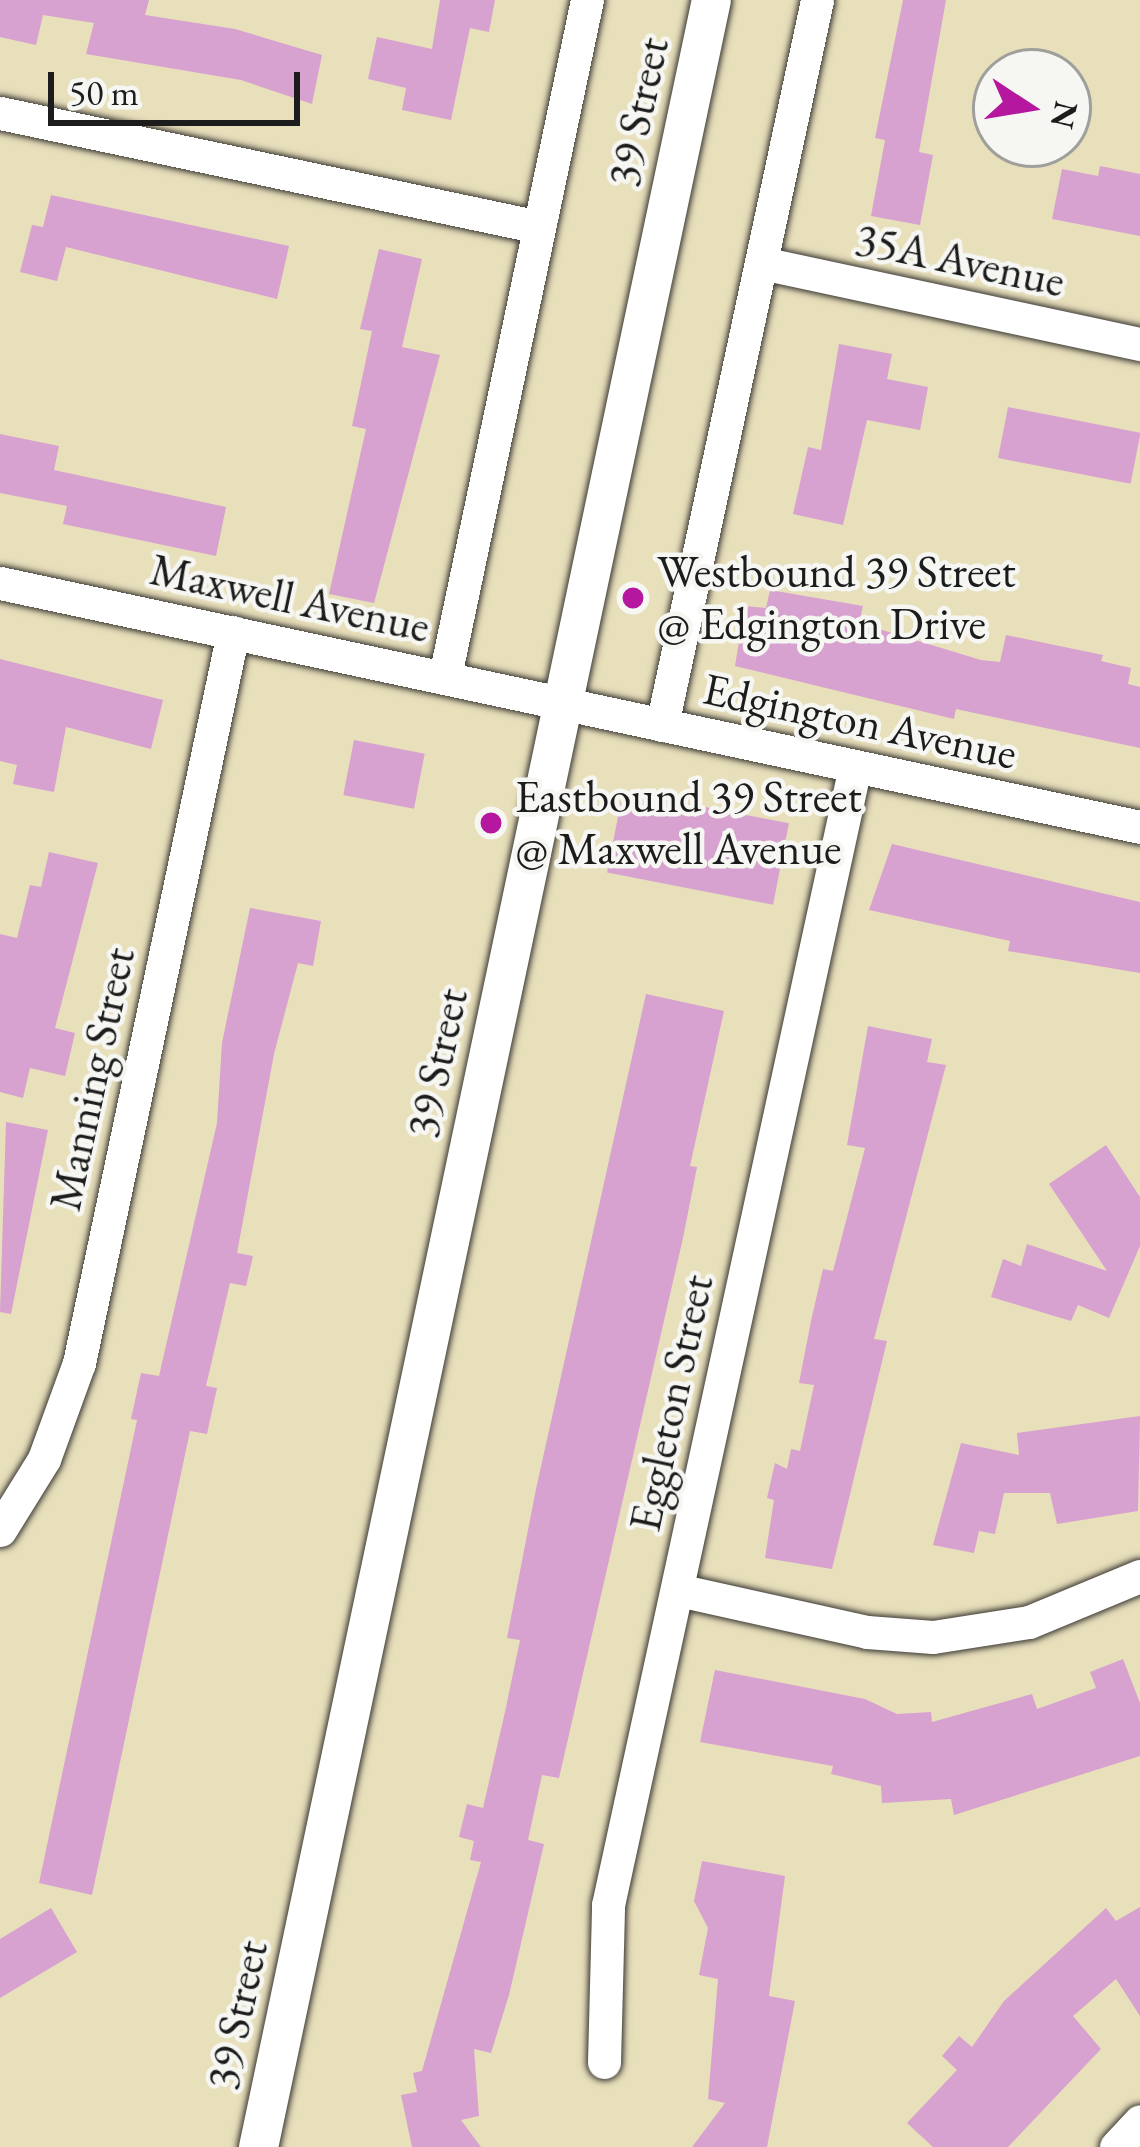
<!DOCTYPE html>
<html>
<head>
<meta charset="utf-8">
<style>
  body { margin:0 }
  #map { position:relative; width:1140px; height:2147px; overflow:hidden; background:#e8dfbb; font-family:"EB Garamond",serif }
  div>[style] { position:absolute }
  .building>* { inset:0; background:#d7a2cf; transform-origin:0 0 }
  .roads { filter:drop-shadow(0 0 3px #3b3934) drop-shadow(0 0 3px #3b3934) }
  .minor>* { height:33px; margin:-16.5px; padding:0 16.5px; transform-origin:16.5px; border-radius:16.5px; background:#fff }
  .tertiary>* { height:39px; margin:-19.5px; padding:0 19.5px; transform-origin:19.5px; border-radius:19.5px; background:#fff }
  .dots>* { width:33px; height:33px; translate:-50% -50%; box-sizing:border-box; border:6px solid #f6f6f2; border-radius:50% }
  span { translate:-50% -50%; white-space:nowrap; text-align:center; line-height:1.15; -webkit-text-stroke:9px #f6f6f2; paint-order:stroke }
  .street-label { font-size:45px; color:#1c1c1c }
  .poi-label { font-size:45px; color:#1c1c1c }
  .left { translate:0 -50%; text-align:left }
  .north { position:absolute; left:972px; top:48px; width:120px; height:120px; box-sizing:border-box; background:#f6f6f2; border:3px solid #9f9f9c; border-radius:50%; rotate:102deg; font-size:33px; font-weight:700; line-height:48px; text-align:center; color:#1c1c1c }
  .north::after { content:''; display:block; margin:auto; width:42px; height:54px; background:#b5179e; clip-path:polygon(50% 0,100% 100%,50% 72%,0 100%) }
  .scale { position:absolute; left:48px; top:72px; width:252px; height:54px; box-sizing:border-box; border:6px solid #1c1c1c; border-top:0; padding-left:15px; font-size:36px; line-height:42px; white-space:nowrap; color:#1c1c1c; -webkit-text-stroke:9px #f6f6f2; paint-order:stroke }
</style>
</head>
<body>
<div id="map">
  <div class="building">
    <div style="clip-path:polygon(0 0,149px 0,145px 15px,235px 29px,322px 55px,312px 104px,241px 80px,86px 54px,94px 23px,43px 15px,36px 45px,0 37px)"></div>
    <div style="clip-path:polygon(440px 0,495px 0,489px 32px,470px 28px,451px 120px,402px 110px,406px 88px,368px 79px,377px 37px,432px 49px)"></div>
    <div style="clip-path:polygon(903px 0,946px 0,919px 152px,933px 155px,920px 225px,871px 216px,885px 140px,875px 138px)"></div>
    <div style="clip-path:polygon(1100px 166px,1140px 174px,1140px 236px,1052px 219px,1062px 169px,1098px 176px)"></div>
    <div style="clip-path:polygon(51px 195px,289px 246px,277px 299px,66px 247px,57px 281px,20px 272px,32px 225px,43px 227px)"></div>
    <div style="clip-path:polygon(379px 249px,422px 259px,402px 347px,440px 355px,374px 603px,329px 594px,366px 429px,352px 426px,372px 331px,360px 329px)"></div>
    <div style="clip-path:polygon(839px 344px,892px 354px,887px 379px,928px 387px,920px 430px,867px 420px,843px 525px,793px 514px,808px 447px,821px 450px)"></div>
    <div style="left:1008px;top:407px;width:135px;height:52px;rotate:11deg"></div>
    <div style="clip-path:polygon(0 434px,59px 446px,54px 470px,226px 507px,216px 556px,63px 524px,67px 506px,0 493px)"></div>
    <div style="clip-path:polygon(770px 590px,863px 606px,859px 623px,981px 660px,1000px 662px,1006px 635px,1103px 655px,1101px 661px,1131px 668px,1128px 684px,1140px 687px,1140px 748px,956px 709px,954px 719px,735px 666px,745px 606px,766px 608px)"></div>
    <div style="clip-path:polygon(0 659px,163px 700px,151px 749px,66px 727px,54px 792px,13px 784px,17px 765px,0 761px)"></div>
    <div style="left:354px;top:740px;width:72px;height:56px;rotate:11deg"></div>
    <div style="left:623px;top:791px;width:169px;height:83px;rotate:11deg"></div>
    <div style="clip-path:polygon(892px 844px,1140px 902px,1140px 973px,1008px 951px,1010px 941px,869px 910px)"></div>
    <div style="clip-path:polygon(49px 852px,98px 863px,55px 1028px,75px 1033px,65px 1076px,30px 1068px,23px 1098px,0 1092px,0 934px,17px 938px,30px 885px,41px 887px)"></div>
    <div style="clip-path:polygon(250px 908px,321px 921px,313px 966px,298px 963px,274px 1054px,237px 1253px,253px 1256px,246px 1286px,230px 1283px,206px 1386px,217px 1388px,207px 1434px,190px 1431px,92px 1895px,39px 1883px,137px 1420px,131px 1419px,141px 1373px,159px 1376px,217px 1123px,222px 1043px)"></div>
    <div style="clip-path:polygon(646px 994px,724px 1011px,690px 1166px,697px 1167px,683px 1238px,559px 1778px,542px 1775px,528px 1840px,544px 1844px,509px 1995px,491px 2053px,474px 2049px,479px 2116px,461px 2120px,481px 2147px,412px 2147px,401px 2095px,417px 2092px,413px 2073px,422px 2071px,481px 1862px,470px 1860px,474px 1841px,459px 1837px,467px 1804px,483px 1808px,505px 1712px,520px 1640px,507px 1638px,536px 1489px)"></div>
    <div style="clip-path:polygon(868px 1026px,932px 1039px,927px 1062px,946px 1065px,874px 1339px,887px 1341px,832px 1569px,765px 1558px,774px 1500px,767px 1498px,775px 1463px,787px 1469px,791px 1449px,800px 1451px,814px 1385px,799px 1383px,811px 1321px,823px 1269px,833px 1271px,865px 1148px,847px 1145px)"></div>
    <div style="clip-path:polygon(6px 1122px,48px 1130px,11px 1314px,0 1312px)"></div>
    <div style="clip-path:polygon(1106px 1145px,1140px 1197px,1140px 1246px,1109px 1318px,1078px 1305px,1071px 1321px,991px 1297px,1003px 1259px,1021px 1266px,1027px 1244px,1107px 1271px,1049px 1184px)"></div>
    <div style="clip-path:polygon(1140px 1416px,1138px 1511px,1057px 1524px,1050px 1493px,1004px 1493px,995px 1534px,979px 1531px,974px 1553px,933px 1545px,961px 1443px,1019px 1455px,1017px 1433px)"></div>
    <div style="clip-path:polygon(1123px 1659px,1140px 1703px,1140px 1756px,954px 1815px,951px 1799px,882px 1803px,881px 1786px,831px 1774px,833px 1766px,700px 1742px,715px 1670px,865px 1699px,897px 1714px,931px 1712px,932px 1722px,1032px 1694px,1037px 1709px,1096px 1688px,1090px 1672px)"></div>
    <div style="clip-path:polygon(702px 1861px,785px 1876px,769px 1996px,795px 2001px,767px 2147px,692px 2147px,725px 2103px,708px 2099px,718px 1979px,699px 1975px,708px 1928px,694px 1901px)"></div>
    <div style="clip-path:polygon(1140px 1907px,1140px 2016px,1116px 1979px,1073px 2016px,1101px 2049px,1008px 2147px,933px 2147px,907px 2123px,957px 2070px,942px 2056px,959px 2036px,972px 2047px,1004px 2001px,1106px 1908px,1116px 1921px)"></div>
    <div style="clip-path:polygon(51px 1908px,77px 1952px,0 1998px,0 1939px)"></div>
  </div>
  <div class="roads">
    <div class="minor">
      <div style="left:0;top:113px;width:551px;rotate:11.94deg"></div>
      <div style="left:762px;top:263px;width:387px;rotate:12.1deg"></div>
      <div style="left:0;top:583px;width:1166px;rotate:12.08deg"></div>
      <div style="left:445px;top:676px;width:691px;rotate:-78.14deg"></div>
      <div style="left:662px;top:725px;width:741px;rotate:-77.93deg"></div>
      <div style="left:0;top:1530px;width:84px;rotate:-58.2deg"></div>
      <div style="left:44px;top:1459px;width:102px;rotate:-70deg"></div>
      <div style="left:79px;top:1363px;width:747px;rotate:-78.1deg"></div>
      <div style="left:678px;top:1590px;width:194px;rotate:12.5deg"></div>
      <div style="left:867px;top:1632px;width:66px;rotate:4.3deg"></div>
      <div style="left:933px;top:1637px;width:97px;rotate:-8.9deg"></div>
      <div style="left:1029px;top:1622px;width:120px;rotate:-22.5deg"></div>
      <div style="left:604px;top:2062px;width:157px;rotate:-88.5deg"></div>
      <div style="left:608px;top:1905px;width:1165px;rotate:-77.76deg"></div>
      <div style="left:1116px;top:2147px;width:35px;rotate:-47deg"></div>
    </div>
    <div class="tertiary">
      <div style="left:258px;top:2147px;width:2194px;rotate:-78.09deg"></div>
    </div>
  </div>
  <div class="dots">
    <div style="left:633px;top:598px;background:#b5179e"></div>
    <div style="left:491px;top:823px;background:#b5179e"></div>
  </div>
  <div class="street-label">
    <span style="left:638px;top:112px;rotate:-78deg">39 Street</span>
    <span style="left:960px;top:260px;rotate:12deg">35A Avenue</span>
    <span style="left:290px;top:598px;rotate:12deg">Maxwell Avenue</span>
    <span style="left:860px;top:721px;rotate:12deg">Edgington Avenue</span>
    <span style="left:437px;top:1063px;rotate:-78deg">39 Street</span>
    <span style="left:92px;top:1079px;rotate:-78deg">Manning Street</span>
    <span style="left:671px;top:1403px;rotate:-78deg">Eggleton Street</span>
    <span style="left:237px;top:2015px;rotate:-78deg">39 Street</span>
  </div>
  <div class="poi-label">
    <span class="left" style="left:657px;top:598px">Westbound 39 Street<br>@ Edgington Drive</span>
    <span class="left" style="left:515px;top:823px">Eastbound 39 Street<br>@ Maxwell Avenue</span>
  </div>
  <div class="north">N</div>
  <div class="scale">50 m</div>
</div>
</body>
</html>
